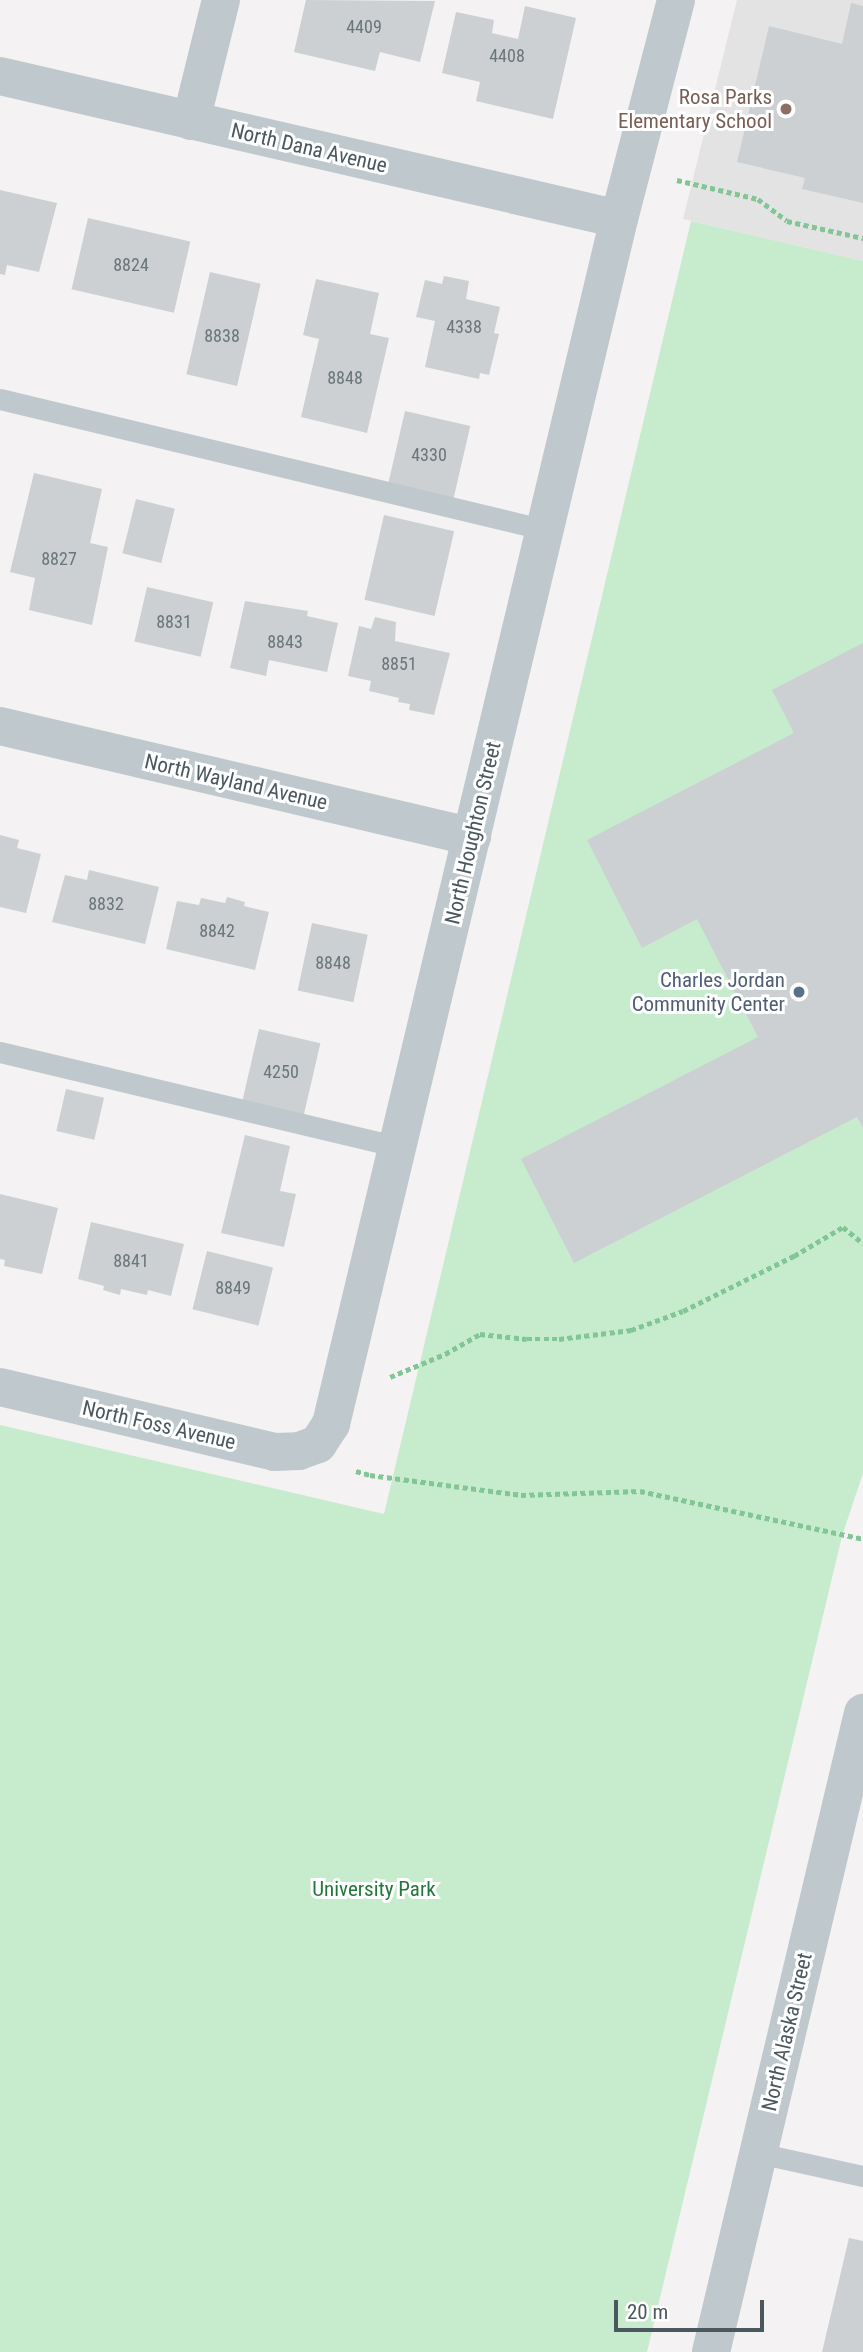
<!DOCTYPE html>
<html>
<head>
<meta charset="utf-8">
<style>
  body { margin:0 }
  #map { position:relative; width:863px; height:2352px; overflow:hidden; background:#f4f2f2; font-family:"Roboto Condensed",sans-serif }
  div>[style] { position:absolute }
  .education>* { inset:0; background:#e4e3e3 }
  .green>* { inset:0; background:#c6ebcd }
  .building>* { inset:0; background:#ccd0d3; transform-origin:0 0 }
  .path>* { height:4.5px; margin-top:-2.25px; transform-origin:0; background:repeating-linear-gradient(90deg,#82c696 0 5px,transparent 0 8.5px) }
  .service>* { height:21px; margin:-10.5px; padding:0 10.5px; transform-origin:10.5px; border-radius:10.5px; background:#bfc8cc }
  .minor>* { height:38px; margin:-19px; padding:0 19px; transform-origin:19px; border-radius:19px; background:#bfc8cc }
  .dots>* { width:19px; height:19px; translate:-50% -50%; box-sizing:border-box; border:4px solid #fff; border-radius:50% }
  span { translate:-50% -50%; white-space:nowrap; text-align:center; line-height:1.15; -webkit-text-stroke:6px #fff; paint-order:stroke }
  .number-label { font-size:18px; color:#6b767a }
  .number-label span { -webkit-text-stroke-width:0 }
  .education-label { font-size:21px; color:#785e54 }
  .right { translate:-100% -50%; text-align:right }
  .street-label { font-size:21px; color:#4b585d }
  .service-label { font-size:21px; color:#4e5e75 }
  .park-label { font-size:21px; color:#22783b }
  .scale { position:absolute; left:614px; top:2300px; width:150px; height:32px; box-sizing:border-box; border:4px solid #4b585d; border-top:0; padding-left:9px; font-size:21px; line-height:24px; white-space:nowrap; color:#4b585d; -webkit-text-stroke:5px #fff; paint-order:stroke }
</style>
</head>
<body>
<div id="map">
  <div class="education">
    <div style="clip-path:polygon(737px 0,863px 0,863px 261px,683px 219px)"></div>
  </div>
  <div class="green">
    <div style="clip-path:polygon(691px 221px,863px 261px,863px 1473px,842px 1536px,647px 2352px,0 2352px,0 1425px,384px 1514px)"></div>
  </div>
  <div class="building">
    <div style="clip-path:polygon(306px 0,435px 1px,420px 62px,380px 52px,375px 71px,294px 52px)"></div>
    <div style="clip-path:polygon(851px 3px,863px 6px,863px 203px,802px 189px,805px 178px,737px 162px,769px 26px,842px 44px)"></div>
    <div style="clip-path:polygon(525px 6px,576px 18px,553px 119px,476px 101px,480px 82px,442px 73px,456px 12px,494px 20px,492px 33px,518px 39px)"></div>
    <div style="clip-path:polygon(0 190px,57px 203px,39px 272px,7px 265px,5px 275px,0 274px)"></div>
    <div style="left:88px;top:218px;width:105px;height:73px;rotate:13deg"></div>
    <div style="left:210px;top:272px;width:52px;height:105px;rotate:13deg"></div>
    <div style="clip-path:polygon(444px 276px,469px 281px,466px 299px,500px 307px,494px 333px,499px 334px,489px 375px,480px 373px,479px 379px,425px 367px,435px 321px,416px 317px,425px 280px,442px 284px)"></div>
    <div style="clip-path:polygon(316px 279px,379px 293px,370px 334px,389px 338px,367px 433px,301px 417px,319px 339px,303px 335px)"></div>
    <div style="left:405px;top:411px;width:67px;height:76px;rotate:13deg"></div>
    <div style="clip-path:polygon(34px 473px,102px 489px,90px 543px,108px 547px,92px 625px,29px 610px,35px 578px,10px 572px)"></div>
    <div style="left:136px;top:499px;width:40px;height:56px;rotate:14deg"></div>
    <div style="left:384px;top:515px;width:72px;height:87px;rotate:13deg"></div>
    <div style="left:147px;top:587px;width:68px;height:56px;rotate:13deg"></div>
    <div style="clip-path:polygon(245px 601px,308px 611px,307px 616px,338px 623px,327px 672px,269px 660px,266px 676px,230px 668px)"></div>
    <div style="clip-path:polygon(375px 617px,396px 622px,395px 641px,450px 653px,434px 715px,409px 710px,410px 704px,398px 702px,399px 698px,369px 691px,371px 681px,348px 676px,359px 626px,371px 629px)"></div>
    <div style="clip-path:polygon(863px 643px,863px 1128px,857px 1117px,574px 1263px,521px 1159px,758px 1037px,697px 919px,642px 948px,587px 840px,794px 733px,772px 690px)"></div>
    <div style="clip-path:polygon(0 835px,19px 840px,17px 848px,41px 854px,26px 913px,0 907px)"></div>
    <div style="clip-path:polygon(89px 870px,159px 887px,145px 944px,52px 922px,65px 875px,87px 880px)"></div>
    <div style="clip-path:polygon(227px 897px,245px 902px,244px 906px,269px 912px,255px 970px,166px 949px,177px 901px,199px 905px,201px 898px,225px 903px)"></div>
    <div style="left:312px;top:923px;width:57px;height:69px;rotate:12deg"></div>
    <div style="left:259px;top:1029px;width:63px;height:74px;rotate:13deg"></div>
    <div style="left:66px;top:1089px;width:39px;height:43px;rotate:13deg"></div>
    <div style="clip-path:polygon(245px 1135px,290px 1146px,280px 1191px,296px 1194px,284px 1247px,221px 1233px)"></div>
    <div style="clip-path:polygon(0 1194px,58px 1208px,42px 1274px,4px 1266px,5px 1260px,0 1259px)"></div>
    <div style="clip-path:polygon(91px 1222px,184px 1244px,171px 1296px,148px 1290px,147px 1295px,121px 1289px,120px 1295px,103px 1290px,104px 1286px,78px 1279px)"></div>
    <div style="left:207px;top:1251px;width:68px;height:60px;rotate:14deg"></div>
    <div style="clip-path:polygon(849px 2238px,863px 2241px,863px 2352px,822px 2352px)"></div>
  </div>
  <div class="path">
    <div style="left:677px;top:180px;width:83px;rotate:13.2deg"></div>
    <div style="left:758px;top:199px;width:36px;rotate:37deg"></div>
    <div style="left:787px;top:221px;width:78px;rotate:12.6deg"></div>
    <div style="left:390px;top:1377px;width:60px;rotate:-22.7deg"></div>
    <div style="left:445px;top:1354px;width:40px;rotate:-29.7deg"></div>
    <div style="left:480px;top:1334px;width:47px;rotate:6.1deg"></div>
    <div style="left:527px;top:1339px;width:32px"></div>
    <div style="left:559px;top:1339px;width:73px;rotate:-7.1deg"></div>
    <div style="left:631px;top:1330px;width:55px;rotate:-20.1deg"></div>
    <div style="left:683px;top:1311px;width:124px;rotate:-26.4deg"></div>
    <div style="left:794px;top:1256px;width:57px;rotate:-30.6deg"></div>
    <div style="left:843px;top:1227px;width:26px;rotate:39deg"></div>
    <div style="left:356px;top:1471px;width:15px;rotate:16deg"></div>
    <div style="left:370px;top:1475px;width:152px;rotate:7.5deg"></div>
    <div style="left:521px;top:1495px;width:119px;rotate:-1.9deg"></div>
    <div style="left:640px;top:1491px;width:228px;rotate:12.1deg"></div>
  </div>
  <div class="service">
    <div style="left:0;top:399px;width:561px;rotate:13.49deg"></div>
    <div style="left:0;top:1052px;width:410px;rotate:13.4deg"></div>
    <div style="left:758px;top:2153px;width:107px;rotate:12.4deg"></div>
  </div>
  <div class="minor">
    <div style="left:0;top:76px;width:635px;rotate:13.01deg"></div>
    <div style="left:191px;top:121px;width:125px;rotate:-76.1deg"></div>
    <div style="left:0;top:726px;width:485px;rotate:13.2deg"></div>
    <div style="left:0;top:1387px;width:282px;rotate:13.3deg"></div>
    <div style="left:274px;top:1452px;width:25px;rotate:-2deg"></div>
    <div style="left:299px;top:1451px;width:20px;rotate:-20deg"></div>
    <div style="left:318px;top:1444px;width:24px;rotate:-57deg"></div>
    <div style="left:331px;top:1424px;width:1239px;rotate:-76.56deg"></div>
    <div style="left:619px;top:219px;width:226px;rotate:-75.4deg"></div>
    <div style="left:711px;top:2352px;width:657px;rotate:-76.62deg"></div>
  </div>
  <div class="dots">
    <div style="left:786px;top:109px;background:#8d6e63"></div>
    <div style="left:799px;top:992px;background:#5c6f8a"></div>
  </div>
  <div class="number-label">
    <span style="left:364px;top:27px">4409</span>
    <span style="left:507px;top:56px">4408</span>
    <span style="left:131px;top:265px">8824</span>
    <span style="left:464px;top:327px">4338</span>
    <span style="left:222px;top:336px">8838</span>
    <span style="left:345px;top:378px">8848</span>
    <span style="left:429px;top:455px">4330</span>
    <span style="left:59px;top:559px">8827</span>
    <span style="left:174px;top:622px">8831</span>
    <span style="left:285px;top:642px">8843</span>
    <span style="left:399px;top:664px">8851</span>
    <span style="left:106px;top:904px">8832</span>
    <span style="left:217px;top:931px">8842</span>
    <span style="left:333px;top:963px">8848</span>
    <span style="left:281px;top:1072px">4250</span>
    <span style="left:131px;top:1261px">8841</span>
    <span style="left:233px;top:1288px">8849</span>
  </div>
  <div class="education-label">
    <span class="right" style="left:772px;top:109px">Rosa Parks<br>Elementary School</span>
  </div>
  <div class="street-label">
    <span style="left:309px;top:148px;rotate:13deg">North Dana Avenue</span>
    <span style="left:236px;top:782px;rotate:13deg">North Wayland Avenue</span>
    <span style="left:473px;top:833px;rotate:-77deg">North Houghton Street</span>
    <span style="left:159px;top:1425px;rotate:13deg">North Foss Avenue</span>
    <span style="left:787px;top:2032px;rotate:-77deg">North Alaska Street</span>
  </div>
  <div class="service-label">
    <span class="right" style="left:785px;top:992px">Charles Jordan<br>Community Center</span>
  </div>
  <div class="park-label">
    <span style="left:374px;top:1889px">University Park</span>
  </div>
  <div class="scale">20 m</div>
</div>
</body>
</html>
